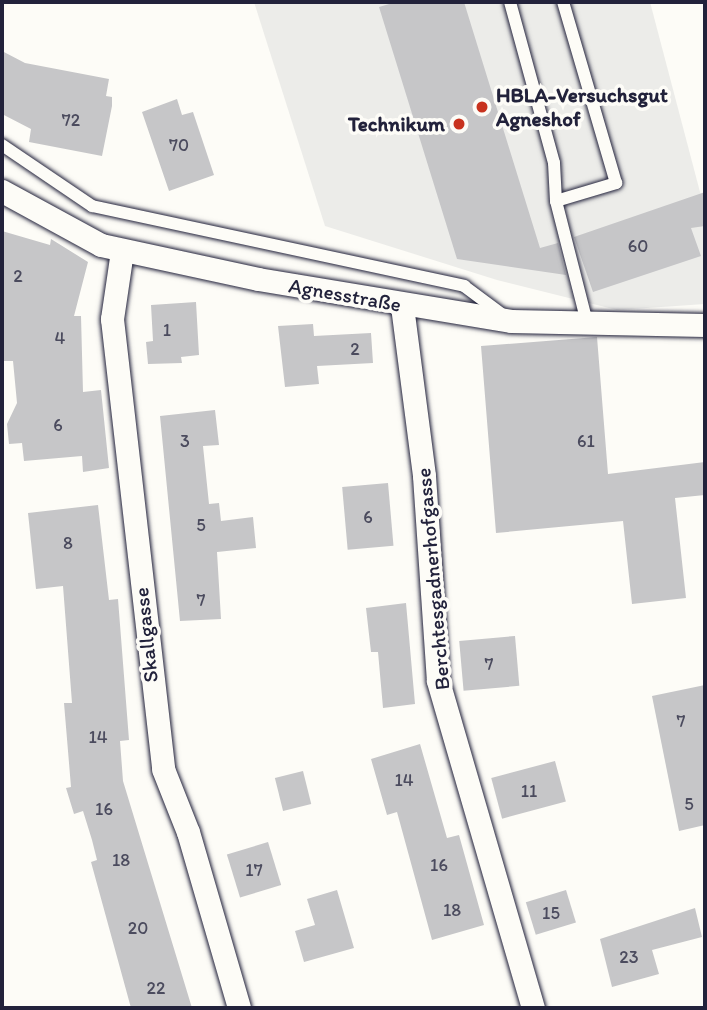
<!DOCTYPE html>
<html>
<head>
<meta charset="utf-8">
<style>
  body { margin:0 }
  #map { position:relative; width:707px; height:1010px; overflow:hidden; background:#fdfcf7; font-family:Itim,sans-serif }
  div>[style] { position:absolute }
  .built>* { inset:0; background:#ecece9 }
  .building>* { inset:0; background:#c6c6c8; transform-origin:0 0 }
  .roads { filter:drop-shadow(0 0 2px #22223b) drop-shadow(0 0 2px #22223b) }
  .service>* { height:12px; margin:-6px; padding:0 6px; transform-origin:6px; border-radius:6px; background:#fdfcf7 }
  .minor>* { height:23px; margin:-11.5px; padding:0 11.5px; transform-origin:11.5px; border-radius:11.5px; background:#fdfcf7 }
  .dots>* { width:19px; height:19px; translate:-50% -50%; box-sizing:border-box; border:4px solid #fdfcf7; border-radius:50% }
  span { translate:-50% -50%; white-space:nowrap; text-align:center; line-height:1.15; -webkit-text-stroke:7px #fdfcf7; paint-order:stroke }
  .number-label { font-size:18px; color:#4b4b5e }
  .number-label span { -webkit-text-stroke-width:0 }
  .poi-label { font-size:21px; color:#22223b; font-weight:700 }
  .left { translate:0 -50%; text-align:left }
  .right { translate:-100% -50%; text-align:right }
  .street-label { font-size:21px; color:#22223b }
  .frame { position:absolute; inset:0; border:4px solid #22223b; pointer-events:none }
</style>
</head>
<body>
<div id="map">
  <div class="built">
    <div style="clip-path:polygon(254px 2px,650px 2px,705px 211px,705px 304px,617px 310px,497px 280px,325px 226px)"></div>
  </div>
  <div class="building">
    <div style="clip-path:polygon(396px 2px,464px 2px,540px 248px,558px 243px,566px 275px,457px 259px,379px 7px)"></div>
    <div style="clip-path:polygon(2px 51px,25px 63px,109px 79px,106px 96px,112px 97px,112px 106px,102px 156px,29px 142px,31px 129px,2px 114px)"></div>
    <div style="clip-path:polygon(177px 99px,182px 115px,193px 112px,214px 175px,169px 191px,142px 112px)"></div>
    <div style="clip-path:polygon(705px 192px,705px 226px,691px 228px,701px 256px,593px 292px,574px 237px)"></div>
    <div style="clip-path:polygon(2px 231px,50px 245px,51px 239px,88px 262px,74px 316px,81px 316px,83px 392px,101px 390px,109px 468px,83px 472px,82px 456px,24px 461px,22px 443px,9px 444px,7px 424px,17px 403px,13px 361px,4px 361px,2px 345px)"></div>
    <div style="clip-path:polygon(196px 302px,199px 355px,181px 357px,182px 363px,148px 364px,146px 342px,153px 341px,151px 305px)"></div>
    <div style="clip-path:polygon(313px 324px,314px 336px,371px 333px,373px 363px,317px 366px,319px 384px,285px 387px,278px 326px)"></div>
    <div style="clip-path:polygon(597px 337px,608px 474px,705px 462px,705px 495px,675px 498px,686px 598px,632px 604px,623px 521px,496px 533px,481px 346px)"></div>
    <div style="clip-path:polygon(215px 410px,219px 445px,203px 446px,209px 504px,219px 503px,221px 521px,253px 517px,256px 548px,217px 552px,221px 619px,180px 621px,160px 416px)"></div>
    <div style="left:388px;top:483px;width:63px;height:46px;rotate:85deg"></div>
    <div style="clip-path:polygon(98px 505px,109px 600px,118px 599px,129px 740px,120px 741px,123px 781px,192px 1008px,131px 1008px,91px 862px,97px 860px,92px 840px,83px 811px,74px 814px,66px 788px,71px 787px,64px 703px,72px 703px,63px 586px,36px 589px,28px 513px)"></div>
    <div style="clip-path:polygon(406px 603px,415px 704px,383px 708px,378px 652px,371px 652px,366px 608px)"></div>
    <div style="left:515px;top:636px;width:50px;height:56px;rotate:85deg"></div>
    <div style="clip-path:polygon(705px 685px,705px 825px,679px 831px,652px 696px)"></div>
    <div style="clip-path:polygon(420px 744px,447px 838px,459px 835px,484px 925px,432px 940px,397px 812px,387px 815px,371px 759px)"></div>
    <div style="left:555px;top:761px;width:42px;height:66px;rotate:75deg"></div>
    <div style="left:303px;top:771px;width:34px;height:29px;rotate:76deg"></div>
    <div style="left:268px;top:842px;width:45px;height:43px;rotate:73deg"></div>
    <div style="clip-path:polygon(337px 890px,354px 948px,304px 962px,295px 931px,315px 925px,307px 899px)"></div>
    <div style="left:566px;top:890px;width:34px;height:42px;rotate:73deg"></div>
    <div style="clip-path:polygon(695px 908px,702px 937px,652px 950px,659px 974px,612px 987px,600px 939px)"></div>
  </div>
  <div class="roads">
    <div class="service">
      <div style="left:510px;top:2px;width:167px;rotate:74.7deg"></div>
      <div style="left:554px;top:163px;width:38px;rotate:87deg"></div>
      <div style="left:556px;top:201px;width:126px;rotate:75.7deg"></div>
      <div style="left:2px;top:145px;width:109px;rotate:34.1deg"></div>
      <div style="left:92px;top:206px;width:381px;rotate:12.1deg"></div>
      <div style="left:464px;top:286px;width:49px;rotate:36.6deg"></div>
      <div style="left:556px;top:201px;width:63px;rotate:-16.7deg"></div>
      <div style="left:616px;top:183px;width:189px;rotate:-106.3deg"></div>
    </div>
    <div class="minor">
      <div style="left:2px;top:191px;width:113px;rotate:28.6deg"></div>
      <div style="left:101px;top:245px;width:161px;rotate:12.2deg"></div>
      <div style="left:258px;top:279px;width:256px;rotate:9.4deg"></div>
      <div style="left:511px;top:321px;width:194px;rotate:1.2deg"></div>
      <div style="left:122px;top:251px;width:69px;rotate:98.4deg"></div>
      <div style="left:112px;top:319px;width:453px;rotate:83.5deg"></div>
      <div style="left:163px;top:769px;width:68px;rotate:68.4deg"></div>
      <div style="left:188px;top:832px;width:183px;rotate:73.8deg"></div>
      <div style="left:402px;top:306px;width:171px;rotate:82.6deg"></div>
      <div style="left:424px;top:476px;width:205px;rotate:86.1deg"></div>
      <div style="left:438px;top:681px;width:341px;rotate:73.8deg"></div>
    </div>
  </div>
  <div class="dots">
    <div style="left:482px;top:107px;background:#c8321e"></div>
    <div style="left:459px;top:124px;background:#c8321e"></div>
  </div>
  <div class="number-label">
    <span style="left:71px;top:120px">72</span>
    <span style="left:179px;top:145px">70</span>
    <span style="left:638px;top:246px">60</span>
    <span style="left:18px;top:276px">2</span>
    <span style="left:167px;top:330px">1</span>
    <span style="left:60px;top:338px">4</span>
    <span style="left:355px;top:349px">2</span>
    <span style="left:58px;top:425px">6</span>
    <span style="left:185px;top:441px">3</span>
    <span style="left:586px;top:441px">61</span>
    <span style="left:368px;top:517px">6</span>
    <span style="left:201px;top:525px">5</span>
    <span style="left:68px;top:543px">8</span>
    <span style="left:201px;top:600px">7</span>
    <span style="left:489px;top:664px">7</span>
    <span style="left:681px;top:721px">7</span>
    <span style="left:98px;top:737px">14</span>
    <span style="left:404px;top:780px">14</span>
    <span style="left:529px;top:791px">11</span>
    <span style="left:689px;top:804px">5</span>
    <span style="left:104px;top:809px">16</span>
    <span style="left:121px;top:860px">18</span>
    <span style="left:439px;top:865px">16</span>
    <span style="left:254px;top:870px">17</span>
    <span style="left:452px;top:910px">18</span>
    <span style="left:551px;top:913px">15</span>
    <span style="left:138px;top:928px">20</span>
    <span style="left:629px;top:957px">23</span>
    <span style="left:156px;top:988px">22</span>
  </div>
  <div class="poi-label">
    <span class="left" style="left:496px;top:107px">HBLA-Versuchsgut<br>Agneshof</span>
    <span class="right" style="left:445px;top:124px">Technikum</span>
  </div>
  <div class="street-label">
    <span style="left:345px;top:295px;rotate:10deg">Agnesstraße</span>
    <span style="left:433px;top:579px;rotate:-95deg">Berchtesgadnerhofgasse</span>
    <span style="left:146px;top:635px;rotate:-96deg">Skallgasse</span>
  </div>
  <div class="frame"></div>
</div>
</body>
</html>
